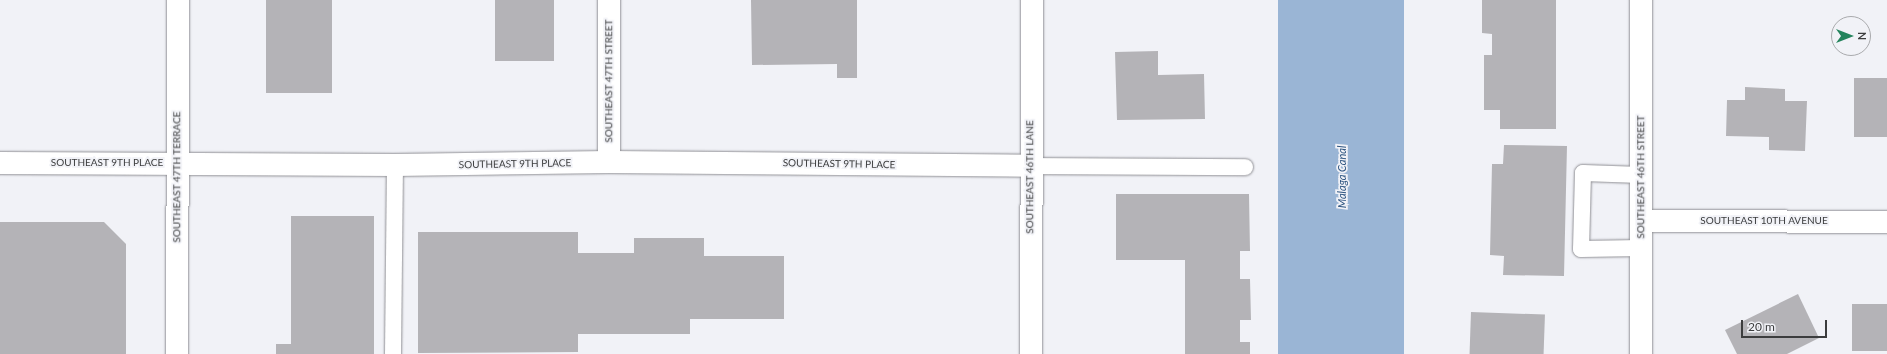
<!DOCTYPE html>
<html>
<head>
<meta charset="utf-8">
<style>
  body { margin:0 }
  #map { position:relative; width:1887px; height:354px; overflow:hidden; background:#f1f2f7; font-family:Lato,sans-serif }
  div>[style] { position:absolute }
  .water>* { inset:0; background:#9ab5d5; transform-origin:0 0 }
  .building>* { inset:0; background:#b4b3b7; transform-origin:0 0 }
  .roads { filter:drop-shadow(0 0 1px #909095) drop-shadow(0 0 1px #909095) }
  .lane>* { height:16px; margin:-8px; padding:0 8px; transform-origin:8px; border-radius:8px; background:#fff }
  .street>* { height:22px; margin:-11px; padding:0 11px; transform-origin:11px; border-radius:11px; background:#fff }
  .secondary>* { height:22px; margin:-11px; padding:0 11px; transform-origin:11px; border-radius:11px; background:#fff }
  span { translate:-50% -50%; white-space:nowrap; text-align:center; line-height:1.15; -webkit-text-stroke:3.5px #f1f2f7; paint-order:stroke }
  .street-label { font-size:10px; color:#3c3d3e }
  .water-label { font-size:11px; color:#2d5480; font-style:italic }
  .north { position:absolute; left:1831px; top:16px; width:40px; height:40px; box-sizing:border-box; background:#f1f2f7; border:1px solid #a9aaad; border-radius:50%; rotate:90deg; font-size:11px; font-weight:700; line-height:16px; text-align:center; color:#3c3d3e }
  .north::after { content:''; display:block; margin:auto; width:14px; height:18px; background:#24845d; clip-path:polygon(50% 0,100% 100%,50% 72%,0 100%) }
  .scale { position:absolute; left:1741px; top:320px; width:86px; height:18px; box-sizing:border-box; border:2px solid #3c3d3e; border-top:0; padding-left:5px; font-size:12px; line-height:14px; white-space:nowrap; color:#3c3d3e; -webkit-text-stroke:3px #f1f2f7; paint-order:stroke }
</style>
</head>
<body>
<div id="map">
  <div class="water">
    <div style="left:1278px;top:0;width:126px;height:354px"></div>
  </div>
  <div class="building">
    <div style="left:266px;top:0;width:66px;height:93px"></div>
    <div style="left:495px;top:0;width:59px;height:61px"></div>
    <div style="clip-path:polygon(751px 0,857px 0,857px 78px,837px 78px,837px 64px,752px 65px)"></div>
    <div style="clip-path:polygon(1482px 0,1556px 0,1556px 129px,1500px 129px,1500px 110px,1484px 110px,1484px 55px,1492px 55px,1492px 34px,1482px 33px)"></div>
    <div style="clip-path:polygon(1158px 51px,1158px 75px,1204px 74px,1205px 119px,1117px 120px,1115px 52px)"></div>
    <div style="left:1887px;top:78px;width:59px;height:33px;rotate:90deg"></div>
    <div style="clip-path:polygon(1745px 87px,1785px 89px,1785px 101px,1807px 101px,1805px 151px,1769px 150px,1769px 137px,1726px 136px,1727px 100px,1745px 100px)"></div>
    <div style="clip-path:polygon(1504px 145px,1567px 146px,1564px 276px,1503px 275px,1504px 256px,1490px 255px,1492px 164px,1503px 164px)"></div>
    <div style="clip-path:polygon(1116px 194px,1249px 194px,1250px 251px,1240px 251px,1240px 279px,1250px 279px,1251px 320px,1240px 320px,1240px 342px,1250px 342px,1250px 354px,1185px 354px,1185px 260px,1116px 260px)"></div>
    <div style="clip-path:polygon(291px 216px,374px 216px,374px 354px,276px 354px,276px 344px,291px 344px)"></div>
    <div style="clip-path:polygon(0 222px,104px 222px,126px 244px,126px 354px,0 354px)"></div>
    <div style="clip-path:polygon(418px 232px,578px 232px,578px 253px,634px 253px,634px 238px,704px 238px,704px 256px,784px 256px,784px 319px,690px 319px,690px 334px,578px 334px,578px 352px,418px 353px)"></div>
    <div style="clip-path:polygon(1798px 294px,1819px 338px,1787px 354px,1737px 354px,1725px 330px)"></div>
    <div style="left:1852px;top:304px;width:35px;height:47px"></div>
    <div style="left:1471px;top:312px;width:74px;height:42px;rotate:2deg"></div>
  </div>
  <div class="roads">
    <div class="lane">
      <div style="left:1030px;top:166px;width:215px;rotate:0.3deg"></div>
      <div style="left:1641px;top:175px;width:58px;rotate:-178deg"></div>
      <div style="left:1583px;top:173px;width:76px;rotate:91.5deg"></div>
      <div style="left:1581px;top:249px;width:60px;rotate:-1deg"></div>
      <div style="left:393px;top:354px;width:189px;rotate:-89.4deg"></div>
    </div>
    <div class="street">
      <div style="left:609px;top:0;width:162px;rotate:90deg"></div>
      <div style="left:1641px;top:0;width:354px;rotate:90deg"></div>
      <div style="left:0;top:163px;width:395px;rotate:0.3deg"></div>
      <div style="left:395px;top:165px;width:214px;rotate:-0.8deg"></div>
      <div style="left:609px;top:162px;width:421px;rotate:0.5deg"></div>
      <div style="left:1641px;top:221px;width:246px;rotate:0.2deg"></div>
      <div style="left:1031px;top:354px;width:354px;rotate:-89.8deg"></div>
    </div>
    <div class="secondary">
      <div style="left:177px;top:354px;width:354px;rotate:-89.8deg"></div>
    </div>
  </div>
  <div class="street-label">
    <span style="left:609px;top:81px;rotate:-90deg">SOUTHEAST 47TH STREET</span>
    <span style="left:107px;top:163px">SOUTHEAST 9TH PLACE</span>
    <span style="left:515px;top:164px;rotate:-1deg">SOUTHEAST 9TH PLACE</span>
    <span style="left:839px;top:164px;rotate:1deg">SOUTHEAST 9TH PLACE</span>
    <span style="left:177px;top:177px;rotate:-90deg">SOUTHEAST 47TH TERRACE</span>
    <span style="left:1030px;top:177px;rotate:-90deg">SOUTHEAST 46TH LANE</span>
    <span style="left:1641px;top:177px;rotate:-90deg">SOUTHEAST 46TH STREET</span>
    <span style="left:1764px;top:221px">SOUTHEAST 10TH AVENUE</span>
  </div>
  <div class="water-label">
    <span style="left:1342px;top:177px;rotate:-90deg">Malaga Canal</span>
  </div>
  <div class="north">N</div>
  <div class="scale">20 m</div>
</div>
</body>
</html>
